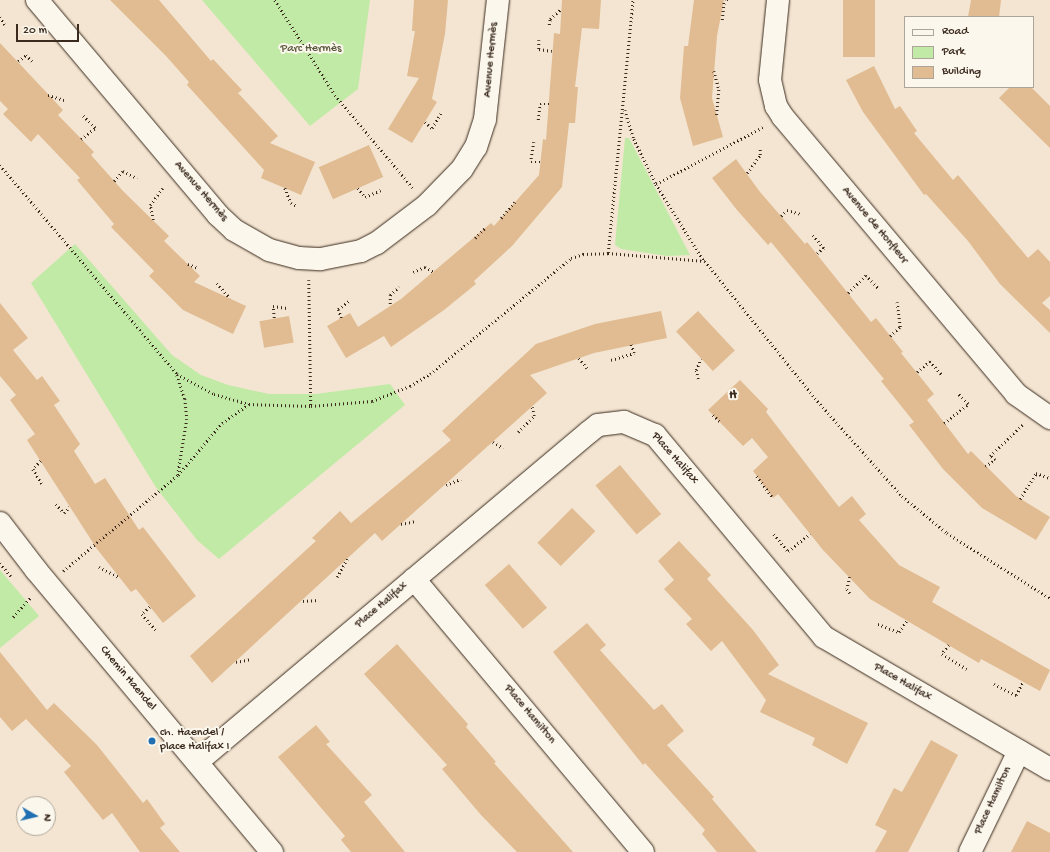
<!DOCTYPE html>
<html>
<head>
<meta charset="utf-8">
<style>
  body { margin:0 }
  #map { position:relative; width:1050px; height:852px; overflow:hidden; background:#f3e5d1; font-family:"Gochi Hand",sans-serif }
  div>[style] { position:absolute }
  .green>* { inset:0; background:#c1eaa6 }
  .building>* { inset:0; background:#e1bc92; transform-origin:0 0 }
  .path>* { height:2.5px; margin-top:-1.25px; transform-origin:0; background:repeating-linear-gradient(90deg,#3b2a1e 0 1px,transparent 0 4px) }
  .roads { filter:drop-shadow(0 0 1px #3b2a1e) drop-shadow(0 0 1px #3b2a1e) }
  .minor>* { height:22px; margin:-11px; padding:0 11px; transform-origin:11px; border-radius:11px; background:#fbf7ec }
  .dots>* { width:11px; height:11px; translate:-50% -50%; box-sizing:border-box; border:2px solid #fbf7ec; border-radius:50% }
  span { translate:-50% -50%; white-space:nowrap; text-align:center; line-height:1.15; -webkit-text-stroke:4px #fbf7ec; paint-order:stroke }
  .park-label { font-size:12px; color:#5c5a40 }
  .street-label { font-size:12px; color:#3b2a1e }
  .poi-label { font-size:12px; color:#3b2a1e }
  .left { translate:0 -50%; text-align:left }
  .neighbourhood-label { font-size:13px; color:#3b2a1e; font-weight:700 }
  .legend { position:absolute; left:904px; top:16px; width:130px; height:72px; box-sizing:border-box; background:#fbf7ec; border:1px solid #aea59a; margin:0; padding:5px 7px; list-style:none; font-size:12px; color:#3b2a1e }
  .legend li { display:flex; align-items:center; gap:8px; height:20px }
  .legend b { width:20px; border:1px solid #aea59a }
  .north { position:absolute; left:16px; top:796px; width:40px; height:40px; box-sizing:border-box; background:#fbf7ec; border:1px solid #aea59a; border-radius:50%; rotate:98deg; font-size:11px; font-weight:700; line-height:16px; text-align:center; color:#3b2a1e }
  .north::after { content:''; display:block; margin:auto; width:14px; height:18px; background:#1f6fb2; clip-path:polygon(50% 0,100% 100%,50% 72%,0 100%) }
  .scale { position:absolute; left:16px; top:24px; width:63px; height:18px; box-sizing:border-box; border:2px solid #3b2a1e; border-top:0; padding-left:5px; font-size:12px; line-height:14px; white-space:nowrap; color:#3b2a1e; -webkit-text-stroke:3px #fbf7ec; paint-order:stroke }
</style>
</head>
<body>
<div id="map">
  <div class="green">
    <div style="clip-path:polygon(202px 0,370px 0,358px 89px,310px 126px)"></div>
    <div style="clip-path:polygon(625px 138px,629px 138px,690px 255px,667px 256px,621px 249px,615px 245px)"></div>
    <div style="clip-path:polygon(75px 244px,172px 355px,201px 375px,228px 385px,269px 394px,316px 394px,390px 384px,405px 405px,219px 559px,197px 540px,155px 486px,31px 283px)"></div>
    <div style="clip-path:polygon(0 570px,39px 616px,0 648px)"></div>
  </div>
  <div class="building">
    <div style="clip-path:polygon(110px 0,159px 0,211px 61px,213px 59px,242px 90px,238px 93px,278px 136px,270px 143px,315px 162px,301px 195px,261px 178px,264px 170px,187px 85px,189px 82px,166px 56px)"></div>
    <div style="clip-path:polygon(414px 0,448px 0,445px 34px,432px 99px,437px 102px,412px 143px,388px 129px,419px 78px,407px 76px,415px 31px,412px 31px)"></div>
    <div style="clip-path:polygon(562px 0,601px 0,599px 29px,582px 28px,575px 87px,578px 87px,575px 123px,569px 123px,562px 187px,512px 246px,474px 281px,476px 284px,444px 310px,391px 347px,384px 336px,346px 358px,327px 326px,350px 313px,358px 327px,401px 299px,491px 223px,494px 226px,539px 175px,543px 139px,546px 140px,554px 33px,560px 34px)"></div>
    <div style="clip-path:polygon(694px 0,724px 0,717px 36px,712px 98px,723px 137px,693px 146px,680px 98px,684px 46px,688px 46px)"></div>
    <div style="left:843px;top:0;width:32px;height:57px"></div>
    <div style="clip-path:polygon(971px 0,1001px 0,999px 17px,968px 17px)"></div>
    <div style="clip-path:polygon(0 43px,63px 110px,58px 115px,94px 152px,91px 155px,123px 191px,169px 236px,164px 241px,200px 276px,194px 282px,246px 306px,233px 334px,183px 310px,149px 276px,154px 271px,111px 227px,114px 224px,77px 180px,80px 178px,38px 134px,31px 142px,3px 114px,8px 109px,0 101px)"></div>
    <div style="clip-path:polygon(874px 66px,895px 109px,900px 106px,917px 131px,914px 133px,953px 180px,958px 175px,1028px 258px,1038px 249px,1050px 262px,1050px 296px,1042px 303px,1050px 310px,1050px 333px,1000px 284px,968px 241px,926px 194px,924px 195px,863px 112px,846px 80px)"></div>
    <div style="clip-path:polygon(1010px 87px,1031px 87px,1050px 106px,1050px 148px,999px 98px)"></div>
    <div style="left:369px;top:145px;width:35px;height:55px;rotate:66deg"></div>
    <div style="clip-path:polygon(736px 159px,760px 192px,805px 244px,807px 242px,871px 322px,876px 318px,903px 352px,901px 353px,934px 394px,927px 400px,968px 454px,971px 451px,1016px 496px,1050px 517px,1036px 540px,982px 508px,943px 469px,909px 425px,914px 422px,881px 381px,884px 379px,771px 242px,768px 245px,737px 210px,712px 178px)"></div>
    <div style="clip-path:polygon(0 303px,28px 338px,13px 350px,37px 380px,42px 376px,60px 401px,54px 405px,80px 444px,74px 451px,95px 484px,105px 478px,139px 530px,143px 527px,196px 596px,163px 623px,136px 589px,131px 592px,97px 549px,27px 440px,35px 434px,10px 400px,16px 395px,0 376px)"></div>
    <div style="clip-path:polygon(661px 311px,667px 338px,594px 353px,530px 375px,547px 393px,382px 541px,375px 533px,212px 683px,190px 656px,316px 541px,312px 538px,340px 511px,351px 523px,451px 440px,442px 431px,536px 344px,595px 324px)"></div>
    <div style="left:698px;top:311px;width:54px;height:30px;rotate:47deg"></div>
    <div style="left:289px;top:316px;width:27px;height:30px;rotate:80deg"></div>
    <div style="clip-path:polygon(740px 380px,768px 409px,766px 412px,839px 507px,852px 496px,866px 514px,859px 520px,899px 565px,940px 587px,932px 602px,1050px 670px,1040px 691px,981px 659px,979px 663px,870px 599px,823px 550px,778px 494px,773px 498px,753px 471px,768px 457px,752px 438px,743px 446px,708px 410px)"></div>
    <div style="left:620px;top:465px;width:64px;height:32px;rotate:50deg"></div>
    <div style="left:572px;top:508px;width:33px;height:49px;rotate:45deg"></div>
    <div style="clip-path:polygon(679px 541px,711px 575px,707px 579px,753px 630px,779px 665px,768px 674px,868px 723px,847px 764px,812px 745px,815px 738px,760px 712px,766px 700px,722px 641px,711px 651px,686px 624px,692px 619px,664px 589px,674px 580px,658px 561px)"></div>
    <div style="left:509px;top:564px;width:58px;height:32px;rotate:49deg"></div>
    <div style="clip-path:polygon(587px 623px,606px 645px,600px 650px,654px 710px,662px 704px,684px 731px,667px 745px,714px 797px,712px 799px,757px 852px,717px 852px,702px 834px,705px 830px,645px 763px,643px 765px,553px 652px)"></div>
    <div style="clip-path:polygon(397px 644px,468px 724px,466px 727px,496px 762px,494px 763px,573px 852px,517px 852px,481px 815px,442px 769px,447px 765px,364px 674px)"></div>
    <div style="clip-path:polygon(0 652px,47px 710px,54px 703px,97px 745px,143px 803px,147px 799px,165px 824px,160px 828px,180px 852px,140px 852px,112px 813px,103px 820px,64px 772px,71px 766px,26px 719px,12px 731px,0 717px)"></div>
    <div style="clip-path:polygon(316px 725px,330px 742px,326px 744px,372px 795px,364px 802px,405px 852px,351px 852px,341px 840px,345px 836px,278px 757px)"></div>
    <div style="clip-path:polygon(931px 740px,958px 755px,908px 852px,875px 852px,887px 831px,875px 825px,894px 788px,902px 792px)"></div>
    <div style="clip-path:polygon(1027px 821px,1050px 833px,1050px 852px,1011px 852px)"></div>
  </div>
  <div class="path">
    <div style="left:275px;top:0;width:112px;rotate:57.7deg"></div>
    <div style="left:335px;top:95px;width:121px;rotate:50deg"></div>
    <div style="left:727px;top:0;width:1px"></div>
    <div style="left:0;top:17px;width:9px;rotate:58deg"></div>
    <div style="left:722px;top:20px;width:20px;rotate:-84deg"></div>
    <div style="left:549px;top:25px;width:6px;rotate:-81deg"></div>
    <div style="left:550px;top:19px;width:15px;rotate:-42deg"></div>
    <div style="left:539px;top:40px;width:9px;rotate:90deg"></div>
    <div style="left:539px;top:49px;width:13px;rotate:9deg"></div>
    <div style="left:18px;top:61px;width:10px;rotate:-37deg"></div>
    <div style="left:26px;top:55px;width:10px;rotate:45deg"></div>
    <div style="left:714px;top:71px;width:20px;rotate:75deg"></div>
    <div style="left:719px;top:90px;width:25px;rotate:95deg"></div>
    <div style="left:48px;top:95px;width:17px;rotate:17deg"></div>
    <div style="left:625px;top:110px;width:30px;rotate:73deg"></div>
    <div style="left:634px;top:139px;width:50px;rotate:63.9deg"></div>
    <div style="left:656px;top:184px;width:91px;rotate:58.1deg"></div>
    <div style="left:538px;top:120px;width:16px;rotate:-83deg"></div>
    <div style="left:540px;top:104px;width:9px"></div>
    <div style="left:425px;top:122px;width:9px;rotate:41deg"></div>
    <div style="left:432px;top:128px;width:17px;rotate:-59deg"></div>
    <div style="left:81px;top:139px;width:18px;rotate:-38deg"></div>
    <div style="left:95px;top:128px;width:20px;rotate:-135deg"></div>
    <div style="left:534px;top:142px;width:20px;rotate:99deg"></div>
    <div style="left:531px;top:162px;width:9px"></div>
    <div style="left:0;top:165px;width:274px;rotate:49.7deg"></div>
    <div style="left:177px;top:374px;width:42px;rotate:28.4deg"></div>
    <div style="left:214px;top:394px;width:36px;rotate:16deg"></div>
    <div style="left:249px;top:404px;width:62px;rotate:1.8deg"></div>
    <div style="left:311px;top:406px;width:61px;rotate:-4.7deg"></div>
    <div style="left:372px;top:401px;width:41px;rotate:-21.5deg"></div>
    <div style="left:410px;top:386px;width:23px;rotate:-31deg"></div>
    <div style="left:430px;top:374px;width:183px;rotate:-39.4deg"></div>
    <div style="left:571px;top:258px;width:13px;rotate:-18deg"></div>
    <div style="left:583px;top:254px;width:25px;rotate:-2deg"></div>
    <div style="left:608px;top:253px;width:254px;rotate:-84.4deg"></div>
    <div style="left:747px;top:173px;width:22px;rotate:-54deg"></div>
    <div style="left:760px;top:155px;width:7px;rotate:-90deg"></div>
    <div style="left:114px;top:181px;width:13px;rotate:-48deg"></div>
    <div style="left:123px;top:171px;width:16px;rotate:27deg"></div>
    <div style="left:656px;top:184px;width:121px;rotate:-28deg"></div>
    <div style="left:285px;top:188px;width:16px;rotate:68deg"></div>
    <div style="left:291px;top:203px;width:7px;rotate:27deg"></div>
    <div style="left:358px;top:188px;width:11px;rotate:52deg"></div>
    <div style="left:365px;top:197px;width:17px;rotate:-24deg"></div>
    <div style="left:781px;top:216px;width:8px;rotate:-45deg"></div>
    <div style="left:787px;top:210px;width:15px;rotate:16deg"></div>
    <div style="left:501px;top:218px;width:21px;rotate:-49deg"></div>
    <div style="left:153px;top:220px;width:15px;rotate:-101deg"></div>
    <div style="left:150px;top:205px;width:21px;rotate:-53deg"></div>
    <div style="left:813px;top:235px;width:17px;rotate:50deg"></div>
    <div style="left:824px;top:248px;width:9px;rotate:139deg"></div>
    <div style="left:475px;top:238px;width:14px;rotate:-45deg"></div>
    <div style="left:608px;top:253px;width:97px;rotate:4.7deg"></div>
    <div style="left:705px;top:261px;width:176px;rotate:51.2deg"></div>
    <div style="left:815px;top:398px;width:131px;rotate:48.4deg"></div>
    <div style="left:902px;top:496px;width:58px;rotate:39.4deg"></div>
    <div style="left:947px;top:533px;width:122px;rotate:32.3deg"></div>
    <div style="left:188px;top:264px;width:11px;rotate:22deg"></div>
    <div style="left:413px;top:272px;width:13px;rotate:-23deg"></div>
    <div style="left:425px;top:267px;width:10px;rotate:29deg"></div>
    <div style="left:309px;top:280px;width:126px;rotate:89.1deg"></div>
    <div style="left:217px;top:283px;width:20px;rotate:49deg"></div>
    <div style="left:848px;top:293px;width:25px;rotate:-45deg"></div>
    <div style="left:866px;top:275px;width:18px;rotate:47deg"></div>
    <div style="left:390px;top:304px;width:9px;rotate:-90deg"></div>
    <div style="left:390px;top:295px;width:12px;rotate:-42deg"></div>
    <div style="left:274px;top:318px;width:12px;rotate:-95deg"></div>
    <div style="left:273px;top:306px;width:14px;rotate:8deg"></div>
    <div style="left:341px;top:318px;width:9px;rotate:-108deg"></div>
    <div style="left:338px;top:309px;width:14px;rotate:-36deg"></div>
    <div style="left:890px;top:336px;width:13px;rotate:-42deg"></div>
    <div style="left:900px;top:327px;width:25px;rotate:-97deg"></div>
    <div style="left:579px;top:358px;width:13px;rotate:51deg"></div>
    <div style="left:611px;top:360px;width:24px;rotate:-17deg"></div>
    <div style="left:634px;top:353px;width:9px;rotate:-111deg"></div>
    <div style="left:917px;top:372px;width:17px;rotate:-40deg"></div>
    <div style="left:930px;top:361px;width:18px;rotate:49deg"></div>
    <div style="left:177px;top:375px;width:25px;rotate:72deg"></div>
    <div style="left:185px;top:399px;width:20px;rotate:84deg"></div>
    <div style="left:187px;top:419px;width:56px;rotate:99.3deg"></div>
    <div style="left:698px;top:379px;width:9px;rotate:-103deg"></div>
    <div style="left:696px;top:370px;width:12px;rotate:-66deg"></div>
    <div style="left:713px;top:415px;width:12px;rotate:42deg"></div>
    <div style="left:944px;top:423px;width:31px;rotate:-38deg"></div>
    <div style="left:968px;top:404px;width:14px;rotate:-135deg"></div>
    <div style="left:518px;top:432px;width:23px;rotate:-45deg"></div>
    <div style="left:534px;top:416px;width:9px;rotate:-103deg"></div>
    <div style="left:493px;top:442px;width:12px;rotate:31deg"></div>
    <div style="left:41px;top:461px;width:11px;rotate:135deg"></div>
    <div style="left:33px;top:469px;width:17px;rotate:59deg"></div>
    <div style="left:985px;top:466px;width:12px;rotate:-31deg"></div>
    <div style="left:995px;top:460px;width:6px;rotate:-141deg"></div>
    <div style="left:990px;top:456px;width:45px;rotate:-44.1deg"></div>
    <div style="left:757px;top:476px;width:27px;rotate:54deg"></div>
    <div style="left:446px;top:485px;width:16px;rotate:-22deg"></div>
    <div style="left:1020px;top:499px;width:31px;rotate:-58deg"></div>
    <div style="left:1036px;top:473px;width:15px;rotate:20deg"></div>
    <div style="left:56px;top:504px;width:12px;rotate:48deg"></div>
    <div style="left:64px;top:513px;width:8px;rotate:-50deg"></div>
    <div style="left:401px;top:524px;width:15px;rotate:-11deg"></div>
    <div style="left:774px;top:534px;width:22px;rotate:51deg"></div>
    <div style="left:788px;top:551px;width:28px;rotate:-38deg"></div>
    <div style="left:0;top:563px;width:17px;rotate:50deg"></div>
    <div style="left:99px;top:567px;width:22px;rotate:27deg"></div>
    <div style="left:63px;top:571px;width:150px;rotate:-39.9deg"></div>
    <div style="left:178px;top:475px;width:68px;rotate:-49.8deg"></div>
    <div style="left:222px;top:423px;width:33px;rotate:-35deg"></div>
    <div style="left:337px;top:577px;width:21px;rotate:-61deg"></div>
    <div style="left:850px;top:577px;width:12px;rotate:104deg"></div>
    <div style="left:847px;top:589px;width:5px;rotate:53deg"></div>
    <div style="left:303px;top:601px;width:16px;rotate:-4deg"></div>
    <div style="left:150px;top:607px;width:11px;rotate:139deg"></div>
    <div style="left:142px;top:614px;width:21px;rotate:49deg"></div>
    <div style="left:13px;top:617px;width:27px;rotate:-48deg"></div>
    <div style="left:878px;top:624px;width:22px;rotate:21deg"></div>
    <div style="left:899px;top:632px;width:14px;rotate:-56deg"></div>
    <div style="left:949px;top:645px;width:11px;rotate:128deg"></div>
    <div style="left:942px;top:654px;width:29px;rotate:31deg"></div>
    <div style="left:236px;top:662px;width:15px;rotate:-11deg"></div>
    <div style="left:994px;top:684px;width:25px;rotate:27deg"></div>
    <div style="left:1016px;top:695px;width:15px;rotate:-62deg"></div>
  </div>
  <div class="roads">
    <div class="minor">
      <div style="left:37px;top:0;width:281px;rotate:49.9deg"></div>
      <div style="left:218px;top:215px;width:22px;rotate:43deg"></div>
      <div style="left:234px;top:230px;width:40px;rotate:29.7deg"></div>
      <div style="left:269px;top:250px;width:31px;rotate:15deg"></div>
      <div style="left:299px;top:258px;width:22px;rotate:3deg"></div>
      <div style="left:321px;top:259px;width:41px;rotate:-11.3deg"></div>
      <div style="left:361px;top:251px;width:18px;rotate:-27deg"></div>
      <div style="left:377px;top:243px;width:63px;rotate:-37.2deg"></div>
      <div style="left:427px;top:205px;width:50px;rotate:-45.8deg"></div>
      <div style="left:462px;top:169px;width:26px;rotate:-58deg"></div>
      <div style="left:476px;top:147px;width:29px;rotate:-72deg"></div>
      <div style="left:485px;top:119px;width:120px;rotate:-83.8deg"></div>
      <div style="left:778px;top:0;width:80px;rotate:95.7deg"></div>
      <div style="left:770px;top:80px;width:27px;rotate:77deg"></div>
      <div style="left:776px;top:106px;width:13px;rotate:58deg"></div>
      <div style="left:783px;top:117px;width:362px;rotate:49.9deg"></div>
      <div style="left:1016px;top:394px;width:42px;rotate:35.2deg"></div>
      <div style="left:0;top:523px;width:59px;rotate:52.5deg"></div>
      <div style="left:36px;top:570px;width:368px;rotate:50.1deg"></div>
      <div style="left:414px;top:579px;width:356px;rotate:50deg"></div>
      <div style="left:197px;top:762px;width:512px;rotate:-40.09deg"></div>
      <div style="left:589px;top:432px;width:11px;rotate:-38deg"></div>
      <div style="left:598px;top:425px;width:26px;rotate:-7deg"></div>
      <div style="left:624px;top:422px;width:34px;rotate:23deg"></div>
      <div style="left:655px;top:435px;width:263px;rotate:50.1deg"></div>
      <div style="left:824px;top:637px;width:262px;rotate:30.3deg"></div>
      <div style="left:970px;top:852px;width:112px;rotate:-64.1deg"></div>
    </div>
  </div>
  <div class="dots">
    <div style="left:152px;top:741px;background:#1f6fb2"></div>
  </div>
  <div class="park-label">
    <span style="left:311px;top:50px">Parc Hermès</span>
  </div>
  <div class="street-label">
    <span style="left:492px;top:60px;rotate:-85deg">Avenue Hermès</span>
    <span style="left:200px;top:192px;rotate:49deg">Avenue Hermès</span>
    <span style="left:874px;top:226px;rotate:50deg">Avenue de Honfleur</span>
    <span style="left:674px;top:459px;rotate:49deg">Place Halifax</span>
    <span style="left:382px;top:606px;rotate:-40deg">Place Halifax</span>
    <span style="left:127px;top:679px;rotate:50deg">Chemin Haendel</span>
    <span style="left:902px;top:683px;rotate:30deg">Place Halifax</span>
    <span style="left:529px;top:715px;rotate:50deg">Place Hamilton</span>
    <span style="left:994px;top:801px;rotate:-65deg">Place Hamilton</span>
  </div>
  <div class="poi-label">
    <span class="left" style="left:160px;top:741px">ch. Haendel /<br>place Halifax I</span>
  </div>
  <div class="neighbourhood-label">
    <span style="left:733px;top:396px">H</span>
  </div>
  <ul class="legend">
  <li><b style="height:5px;background:#fbf7ec"></b>Road</li>
  <li><b style="height:11px;background:#c1eaa6"></b>Park</li>
  <li><b style="height:11px;background:#e1bc92"></b>Building</li>
  </ul>
  <div class="north">N</div>
  <div class="scale">20 m</div>
</div>
</body>
</html>
